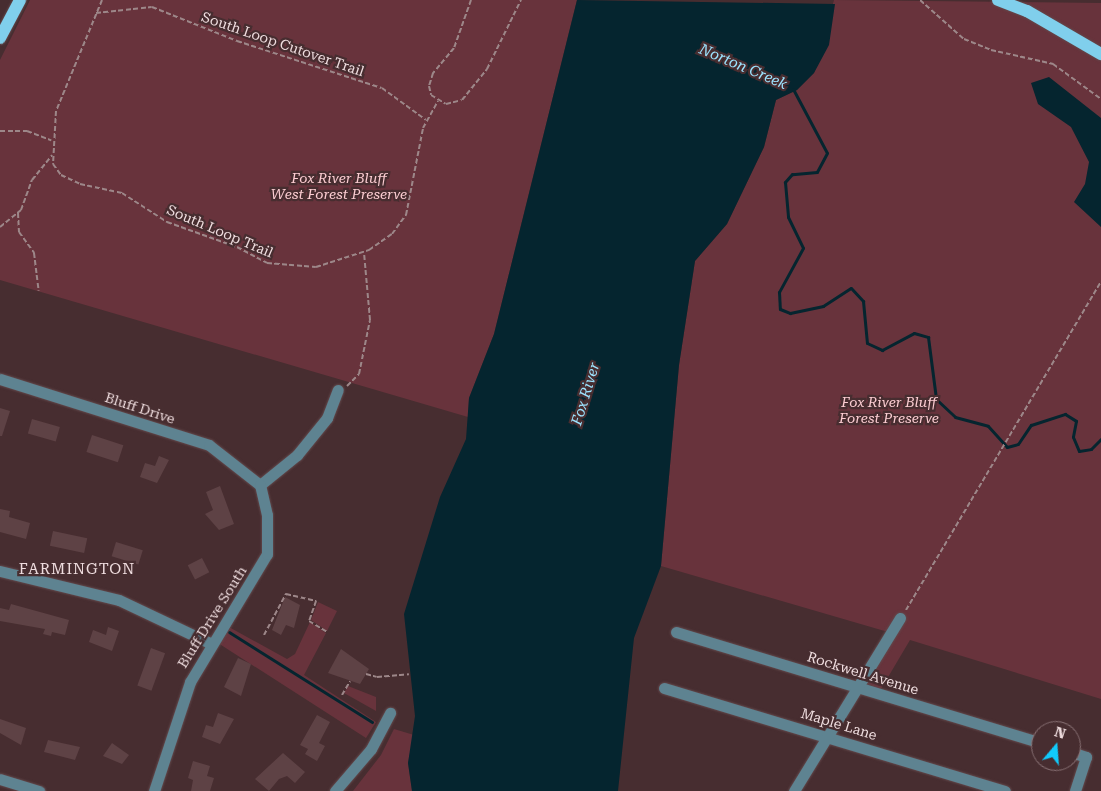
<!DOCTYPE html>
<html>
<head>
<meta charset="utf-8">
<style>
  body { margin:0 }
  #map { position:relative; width:1101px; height:791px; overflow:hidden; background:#472d30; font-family:"Roboto Serif",serif }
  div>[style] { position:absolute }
  .green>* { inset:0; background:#68333c }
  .water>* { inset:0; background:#05252f }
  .stream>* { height:3px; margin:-1.5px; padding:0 1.5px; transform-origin:1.5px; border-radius:1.5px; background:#05252f }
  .building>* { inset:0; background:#5e4245; transform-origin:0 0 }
  .path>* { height:2px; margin-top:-1px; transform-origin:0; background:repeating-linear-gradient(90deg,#9d8789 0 5px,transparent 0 7.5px) }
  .roads { filter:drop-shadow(0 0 1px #62494c) drop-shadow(0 0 1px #62494c) }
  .minor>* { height:11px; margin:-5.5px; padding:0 5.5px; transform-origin:5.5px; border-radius:5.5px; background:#5e8391 }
  .major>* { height:12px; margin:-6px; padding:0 6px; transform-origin:6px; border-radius:6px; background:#80cfec }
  span { translate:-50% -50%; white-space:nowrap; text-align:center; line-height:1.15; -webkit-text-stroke:4.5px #472d30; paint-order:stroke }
  .street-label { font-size:14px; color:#efdddf }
  .park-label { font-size:14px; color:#fccdd2; font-style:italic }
  .water-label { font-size:15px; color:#9ce3fe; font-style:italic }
  .neighbourhood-label { font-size:15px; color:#efdddf; letter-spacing:1px }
  .north { position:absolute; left:1031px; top:721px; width:50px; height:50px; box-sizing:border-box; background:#472d30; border:1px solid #8a7376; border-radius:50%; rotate:18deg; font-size:14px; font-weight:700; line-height:20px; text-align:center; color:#efdddf }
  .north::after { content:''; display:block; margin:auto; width:18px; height:22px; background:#11cafb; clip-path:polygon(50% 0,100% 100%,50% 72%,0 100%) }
</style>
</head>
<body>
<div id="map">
  <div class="green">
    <div style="clip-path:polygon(30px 0,577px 0,494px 334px,469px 398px,468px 417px,0 280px,0 60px)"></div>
    <div style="clip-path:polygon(834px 0,1101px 3px,1101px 699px,910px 640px,881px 689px,855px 680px,888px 632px,661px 566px,679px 365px,695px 261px,727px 224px,764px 147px,776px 100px,797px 90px,814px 73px)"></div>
    <div style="clip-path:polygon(318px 602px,337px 611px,327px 631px,311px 620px)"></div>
    <div style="clip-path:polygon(310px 622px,326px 633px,304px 675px,376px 722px,366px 738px,218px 643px,229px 627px,287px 659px,295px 654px)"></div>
    <div style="clip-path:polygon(348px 686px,376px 697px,376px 711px,344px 693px)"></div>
    <div style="clip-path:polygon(394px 729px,414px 735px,408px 763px,412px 791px,353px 791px,381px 755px)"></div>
  </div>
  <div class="water">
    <div style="clip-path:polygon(577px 0,835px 4px,829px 45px,814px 73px,797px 90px,776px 100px,764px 147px,727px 224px,695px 261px,679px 365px,661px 566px,634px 638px,618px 791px,412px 791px,408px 763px,415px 716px,404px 614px,440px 497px,466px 439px,469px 398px,494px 334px)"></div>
    <div style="clip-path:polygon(1049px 77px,1101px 118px,1101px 227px,1074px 202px,1085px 184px,1089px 162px,1071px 127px,1038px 104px,1031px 83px)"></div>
  </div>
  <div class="stream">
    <div style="left:793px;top:89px;width:72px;rotate:62deg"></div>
    <div style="left:827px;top:153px;width:21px;rotate:118deg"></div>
    <div style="left:817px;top:172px;width:25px;rotate:175deg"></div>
    <div style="left:792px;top:174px;width:11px;rotate:131deg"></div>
    <div style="left:785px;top:182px;width:35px;rotate:85deg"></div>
    <div style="left:788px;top:217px;width:34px;rotate:64deg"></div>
    <div style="left:803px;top:248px;width:50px;rotate:118.6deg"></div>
    <div style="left:779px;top:292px;width:17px;rotate:87deg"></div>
    <div style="left:780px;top:309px;width:11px;rotate:22deg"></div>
    <div style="left:790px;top:313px;width:34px;rotate:-12deg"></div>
    <div style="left:823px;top:306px;width:33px;rotate:-33deg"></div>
    <div style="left:851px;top:288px;width:18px;rotate:47deg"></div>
    <div style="left:863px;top:301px;width:42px;rotate:84.6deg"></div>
    <div style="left:867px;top:343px;width:17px;rotate:25deg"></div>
    <div style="left:882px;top:350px;width:36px;rotate:-28deg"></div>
    <div style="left:914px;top:333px;width:15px;rotate:16deg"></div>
    <div style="left:928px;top:337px;width:63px;rotate:82.6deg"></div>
    <div style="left:936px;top:399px;width:26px;rotate:43deg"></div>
    <div style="left:955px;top:417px;width:34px;rotate:15deg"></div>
    <div style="left:988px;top:426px;width:28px;rotate:48deg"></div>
    <div style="left:1007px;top:447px;width:11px;rotate:-15deg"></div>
    <div style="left:1018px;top:444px;width:23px;rotate:-56deg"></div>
    <div style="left:1031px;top:425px;width:36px;rotate:-18deg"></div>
    <div style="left:1065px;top:414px;width:13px;rotate:32deg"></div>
    <div style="left:1076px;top:421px;width:16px;rotate:101deg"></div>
    <div style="left:1073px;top:437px;width:15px;rotate:67deg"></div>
    <div style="left:1079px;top:451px;width:12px;rotate:-9deg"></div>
    <div style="left:1091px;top:449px;width:14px;rotate:-45deg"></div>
    <div style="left:229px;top:632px;width:169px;rotate:32.2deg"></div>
  </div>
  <div class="building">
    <div style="clip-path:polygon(0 408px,10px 411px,2px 436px,0 436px)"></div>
    <div style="left:32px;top:419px;width:29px;height:15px;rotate:16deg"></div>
    <div style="left:92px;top:435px;width:33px;height:18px;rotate:18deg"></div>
    <div style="clip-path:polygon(159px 456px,169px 460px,157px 483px,140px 477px,145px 463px,155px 466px)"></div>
    <div style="clip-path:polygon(220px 486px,234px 524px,219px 530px,205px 514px,213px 510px,206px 492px)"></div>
    <div style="clip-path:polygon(0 509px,10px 511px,9px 517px,30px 523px,26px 539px,0 532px)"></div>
    <div style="left:53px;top:531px;width:35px;height:15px;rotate:12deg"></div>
    <div style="left:116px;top:542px;width:28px;height:15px;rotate:17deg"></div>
    <div style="left:202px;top:558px;width:16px;height:16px;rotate:63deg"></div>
    <div style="clip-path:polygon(285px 597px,300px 605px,294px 628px,286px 625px,281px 635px,272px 630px)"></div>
    <div style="clip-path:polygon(11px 604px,69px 620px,65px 635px,52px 632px,51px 636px,43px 634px,45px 629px,0 621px,0 608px,9px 610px)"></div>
    <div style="clip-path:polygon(108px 627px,119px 631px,112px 651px,89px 642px,93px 630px,106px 635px)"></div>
    <div style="left:151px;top:648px;width:15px;height:40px;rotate:20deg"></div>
    <div style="clip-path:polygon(341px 649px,369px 669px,360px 684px,328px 673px)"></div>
    <div style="clip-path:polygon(238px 658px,251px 664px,241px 696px,224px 687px)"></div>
    <div style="clip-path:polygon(218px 713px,234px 719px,220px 744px,202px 737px,206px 725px,213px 727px)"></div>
    <div style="clip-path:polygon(317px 715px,330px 722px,319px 743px,325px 746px,317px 761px,305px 754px,308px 749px,300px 745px)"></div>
    <div style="clip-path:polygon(0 719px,26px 728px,21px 745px,0 733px)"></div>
    <div style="clip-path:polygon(48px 740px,80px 747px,75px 760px,44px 752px)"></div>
    <div style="clip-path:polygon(112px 743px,129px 755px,122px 764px,103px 756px)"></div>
    <div style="clip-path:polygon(283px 753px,305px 772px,295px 783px,287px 776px,279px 779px,269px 791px,255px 779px)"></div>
    <div style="clip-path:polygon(193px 761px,210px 766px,207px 776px,214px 778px,210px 791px,191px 791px,193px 780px,188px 778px)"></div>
  </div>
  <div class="path">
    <div style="left:102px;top:0;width:120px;rotate:112.5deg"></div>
    <div style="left:56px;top:111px;width:53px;rotate:93.2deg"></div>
    <div style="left:53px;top:164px;width:14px;rotate:54deg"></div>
    <div style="left:61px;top:175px;width:21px;rotate:25deg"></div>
    <div style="left:80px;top:184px;width:43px;rotate:12.1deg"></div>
    <div style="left:122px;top:193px;width:54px;rotate:32.8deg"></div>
    <div style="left:167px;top:222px;width:74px;rotate:19.7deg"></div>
    <div style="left:237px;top:247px;width:34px;rotate:28deg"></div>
    <div style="left:267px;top:263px;width:49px;rotate:4.7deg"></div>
    <div style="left:316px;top:267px;width:56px;rotate:-17.8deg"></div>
    <div style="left:369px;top:250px;width:28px;rotate:-35deg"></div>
    <div style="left:392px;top:234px;width:24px;rotate:-54deg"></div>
    <div style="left:406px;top:215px;width:89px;rotate:-78.9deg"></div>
    <div style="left:423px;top:128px;width:31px;rotate:-61deg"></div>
    <div style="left:471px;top:0;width:51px;rotate:109.5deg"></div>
    <div style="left:454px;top:48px;width:33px;rotate:130deg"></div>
    <div style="left:433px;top:73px;width:14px;rotate:107deg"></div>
    <div style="left:429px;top:86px;width:9px;rotate:77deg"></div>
    <div style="left:431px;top:95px;width:17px;rotate:31deg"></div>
    <div style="left:446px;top:104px;width:16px;rotate:-14deg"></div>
    <div style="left:462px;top:100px;width:40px;rotate:-51deg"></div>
    <div style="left:487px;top:69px;width:77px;rotate:-63.8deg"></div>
    <div style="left:920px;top:0;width:59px;rotate:41.6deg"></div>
    <div style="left:964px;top:39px;width:29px;rotate:22deg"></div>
    <div style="left:991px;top:50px;width:64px;rotate:12.7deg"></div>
    <div style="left:1053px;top:64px;width:59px;rotate:36.1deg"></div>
    <div style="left:96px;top:13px;width:56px;rotate:-6.1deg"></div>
    <div style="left:152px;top:7px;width:92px;rotate:21.8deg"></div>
    <div style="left:237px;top:41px;width:152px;rotate:18deg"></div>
    <div style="left:382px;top:88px;width:54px;rotate:36deg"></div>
    <div style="left:0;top:131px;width:27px"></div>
    <div style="left:27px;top:131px;width:26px;rotate:21deg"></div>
    <div style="left:18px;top:213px;width:19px;rotate:87deg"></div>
    <div style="left:19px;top:232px;width:26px;rotate:54deg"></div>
    <div style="left:34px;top:253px;width:38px;rotate:83deg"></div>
    <div style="left:0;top:227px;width:27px;rotate:-39deg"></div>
    <div style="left:21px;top:210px;width:32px;rotate:-70deg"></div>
    <div style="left:32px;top:180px;width:32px;rotate:-51deg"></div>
    <div style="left:347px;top:386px;width:17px;rotate:-45deg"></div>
    <div style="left:359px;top:374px;width:55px;rotate:-78.5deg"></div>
    <div style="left:370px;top:320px;width:67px;rotate:-95.1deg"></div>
    <div style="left:906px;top:610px;width:382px;rotate:-59.3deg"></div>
    <div style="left:264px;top:635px;width:47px;rotate:-61.8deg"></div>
    <div style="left:286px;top:594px;width:31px;rotate:13deg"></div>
    <div style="left:316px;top:601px;width:21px;rotate:109deg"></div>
    <div style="left:309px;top:621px;width:21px;rotate:31deg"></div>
    <div style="left:366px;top:674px;width:11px;rotate:15deg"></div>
    <div style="left:377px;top:677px;width:32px;rotate:-5deg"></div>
    <div style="left:342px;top:695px;width:16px;rotate:-60deg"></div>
  </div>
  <div class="roads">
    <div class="minor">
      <div style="left:0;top:379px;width:219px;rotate:17.5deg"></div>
      <div style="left:209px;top:445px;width:65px;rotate:38.1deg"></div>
      <div style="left:260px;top:485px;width:48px;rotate:-39deg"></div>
      <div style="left:297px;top:455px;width:48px;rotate:-51deg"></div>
      <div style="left:327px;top:418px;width:30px;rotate:-69deg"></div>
      <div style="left:0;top:571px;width:122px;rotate:13.7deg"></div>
      <div style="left:119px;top:600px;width:101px;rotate:25.3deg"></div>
      <div style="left:676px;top:632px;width:382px;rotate:16.9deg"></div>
      <div style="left:664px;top:688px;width:356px;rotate:16.8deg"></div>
      <div style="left:1071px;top:752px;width:16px;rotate:18deg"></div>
      <div style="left:1086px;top:757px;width:36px;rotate:108deg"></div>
      <div style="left:0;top:779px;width:41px;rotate:17.1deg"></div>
      <div style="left:154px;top:791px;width:115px;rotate:-71.7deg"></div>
      <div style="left:190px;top:682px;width:149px;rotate:-59deg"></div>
      <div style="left:267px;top:554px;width:39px;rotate:-90deg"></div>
      <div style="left:267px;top:515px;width:31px;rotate:-103deg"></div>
      <div style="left:335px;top:791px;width:55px;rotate:-49.4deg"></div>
      <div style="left:371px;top:749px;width:41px;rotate:-62.2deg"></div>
      <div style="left:794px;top:791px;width:203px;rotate:-58.5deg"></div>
    </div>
    <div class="major">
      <div style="left:998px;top:0;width:31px;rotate:21deg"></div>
      <div style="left:1027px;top:11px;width:86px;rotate:30.2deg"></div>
      <div style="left:0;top:38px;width:43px;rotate:-62.2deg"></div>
    </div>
  </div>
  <div class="street-label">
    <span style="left:283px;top:44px;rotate:19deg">South Loop Cutover Trail</span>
    <span style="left:220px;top:231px;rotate:23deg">South Loop Trail</span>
    <span style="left:140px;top:408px;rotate:18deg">Bluff Drive</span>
    <span style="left:212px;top:617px;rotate:-58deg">Bluff Drive South</span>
    <span style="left:863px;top:673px;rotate:17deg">Rockwell Avenue</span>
    <span style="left:839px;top:724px;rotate:17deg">Maple Lane</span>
  </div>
  <div class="park-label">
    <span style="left:339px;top:186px">Fox River Bluff<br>West Forest Preserve</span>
    <span style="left:889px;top:410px">Fox River Bluff<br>Forest Preserve</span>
  </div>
  <div class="water-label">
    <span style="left:743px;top:67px;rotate:23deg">Norton Creek</span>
    <span style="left:586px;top:394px;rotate:-73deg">Fox River</span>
  </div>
  <div class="neighbourhood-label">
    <span style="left:77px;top:570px">FARMINGTON</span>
  </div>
  <div class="north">N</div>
</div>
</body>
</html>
